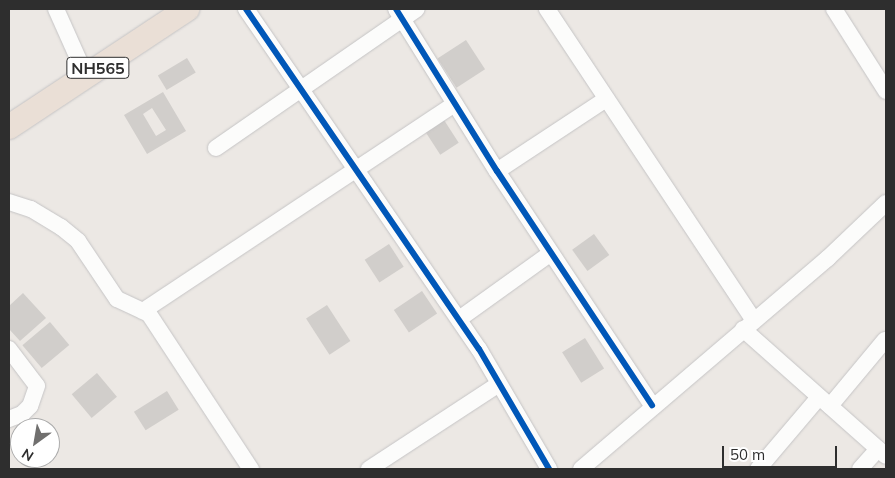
<!DOCTYPE html>
<html>
<head>
<meta charset="utf-8">
<style>
  body { margin:0 }
  #map { position:relative; width:895px; height:478px; overflow:hidden; background:#ece8e4; font-family:Mulish,sans-serif }
  div>[style] { position:absolute }
  .building>* { inset:0; background:#d1cecb; transform-origin:0 0 }
  .roads { filter:drop-shadow(0 0 1px #c5c4c5) drop-shadow(0 0 1px #c5c4c5) }
  .minor>* { height:16px; margin:-8px; padding:0 8px; transform-origin:8px; border-radius:8px; background:#fcfcfb }
  .highway>* { height:24px; margin:-12px; padding:0 12px; transform-origin:12px; border-radius:12px; background:#eadfd6 }
  .cycleway>* { height:6px; margin:-3px; padding:0 3px; transform-origin:3px; border-radius:3px; background:#0057b8 }
  span { translate:-50% -50%; white-space:nowrap; text-align:center; line-height:1.15; -webkit-text-stroke:4px #fff; paint-order:stroke }
  .shield-label span { padding:1px 4px; background:#fff; border:1px solid; border-radius:4px; -webkit-text-stroke-width:0 }
  .shield-label { font-size:16px; color:#2e2e2e; font-weight:700 }
  .frame { position:absolute; inset:0; border:10px solid #2e2e2e; pointer-events:none }
  .north { position:absolute; left:10px; top:418px; width:50px; height:50px; box-sizing:border-box; background:#fff; border:1px solid #ababab; border-radius:50%; rotate:212deg; font-size:14px; font-weight:700; line-height:20px; text-align:center; color:#2e2e2e }
  .north::after { content:''; display:block; margin:auto; width:18px; height:22px; background:#706f6e; clip-path:polygon(50% 0,100% 100%,50% 72%,0 100%) }
  .scale { position:absolute; left:722px; top:446px; width:115px; height:22px; box-sizing:border-box; border:2px solid #2e2e2e; border-top:0; padding-left:6px; font-size:15px; line-height:18px; white-space:nowrap; color:#2e2e2e; -webkit-text-stroke:4px #fff; paint-order:stroke }
</style>
</head>
<body>
<div id="map">
  <div class="building">
    <div style="left:466px;top:40px;width:35px;height:34px;rotate:57deg"></div>
    <div style="left:187px;top:58px;width:17px;height:34px;rotate:59deg"></div>
    <div style="clip-path:polygon(evenodd,163px 92px,186px 131px,147px 154px,124px 115px,163px 92px,152px 108px,166px 130px,156px 136px,143px 114px,152px 108px)"></div>
    <div style="left:444px;top:120px;width:27px;height:22px;rotate:57deg"></div>
    <div style="left:594px;top:234px;width:26px;height:27px;rotate:54deg"></div>
    <div style="left:389px;top:244px;width:27px;height:29px;rotate:57deg"></div>
    <div style="left:422px;top:291px;width:27px;height:34px;rotate:56deg"></div>
    <div style="clip-path:polygon(23px 293px,46px 318px,20px 341px,9px 329px,9px 306px)"></div>
    <div style="left:327px;top:305px;width:43px;height:25px;rotate:57deg"></div>
    <div style="left:50px;top:322px;width:30px;height:36px;rotate:50deg"></div>
    <div style="left:585px;top:338px;width:36px;height:27px;rotate:58deg"></div>
    <div style="left:97px;top:373px;width:31px;height:33px;rotate:50deg"></div>
    <div style="left:167px;top:391px;width:22px;height:39px;rotate:58deg"></div>
  </div>
  <div class="roads">
    <div class="minor">
      <div style="left:56px;top:9px;width:73px;rotate:65.9deg"></div>
      <div style="left:246px;top:9px;width:412px;rotate:55.6deg"></div>
      <div style="left:479px;top:349px;width:139px;rotate:59.7deg"></div>
      <div style="left:396px;top:9px;width:191px;rotate:58.1deg"></div>
      <div style="left:497px;top:171px;width:281px;rotate:56.5deg"></div>
      <div style="left:547px;top:9px;width:374px;rotate:56.4deg"></div>
      <div style="left:834px;top:9px;width:97px;rotate:57.6deg"></div>
      <div style="left:216px;top:148px;width:244px;rotate:-34.7deg"></div>
      <div style="left:497px;top:171px;width:131px;rotate:-33.4deg"></div>
      <div style="left:9px;top:202px;width:23px;rotate:18deg"></div>
      <div style="left:31px;top:209px;width:35px;rotate:31deg"></div>
      <div style="left:61px;top:227px;width:22px;rotate:39deg"></div>
      <div style="left:78px;top:241px;width:70px;rotate:56.1deg"></div>
      <div style="left:117px;top:299px;width:35px;rotate:25deg"></div>
      <div style="left:149px;top:314px;width:186px;rotate:56.7deg"></div>
      <div style="left:143px;top:311px;width:374px;rotate:-33.6deg"></div>
      <div style="left:459px;top:319px;width:113px;rotate:-35.7deg"></div>
      <div style="left:743px;top:329px;width:191px;rotate:41.6deg"></div>
      <div style="left:9px;top:349px;width:46px;rotate:52.9deg"></div>
      <div style="left:37px;top:386px;width:21px;rotate:109deg"></div>
      <div style="left:30px;top:406px;width:11px;rotate:135deg"></div>
      <div style="left:22px;top:414px;width:14px;rotate:159deg"></div>
      <div style="left:830px;top:406px;width:86px;rotate:-50.2deg"></div>
      <div style="left:369px;top:469px;width:155px;rotate:-33.2deg"></div>
      <div style="left:581px;top:469px;width:325px;rotate:-40.5deg"></div>
      <div style="left:828px;top:258px;width:80px;rotate:-43.5deg"></div>
      <div style="left:758px;top:469px;width:94px;rotate:-49.7deg"></div>
      <div style="left:860px;top:469px;width:27px;rotate:-48deg"></div>
    </div>
    <div class="highway">
      <div style="left:9px;top:127px;width:214px;rotate:-33.5deg"></div>
    </div>
  </div>
  <div class="cycleway">
    <div style="left:246px;top:9px;width:412px;rotate:55.6deg"></div>
    <div style="left:479px;top:349px;width:139px;rotate:59.7deg"></div>
    <div style="left:396px;top:9px;width:191px;rotate:58.1deg"></div>
    <div style="left:497px;top:171px;width:281px;rotate:56.5deg"></div>
  </div>
  <div class="shield-label">
    <span style="left:98px;top:68px">NH565</span>
  </div>
  <div class="frame"></div>
  <div class="north">N</div>
  <div class="scale">50 m</div>
</div>
</body>
</html>
